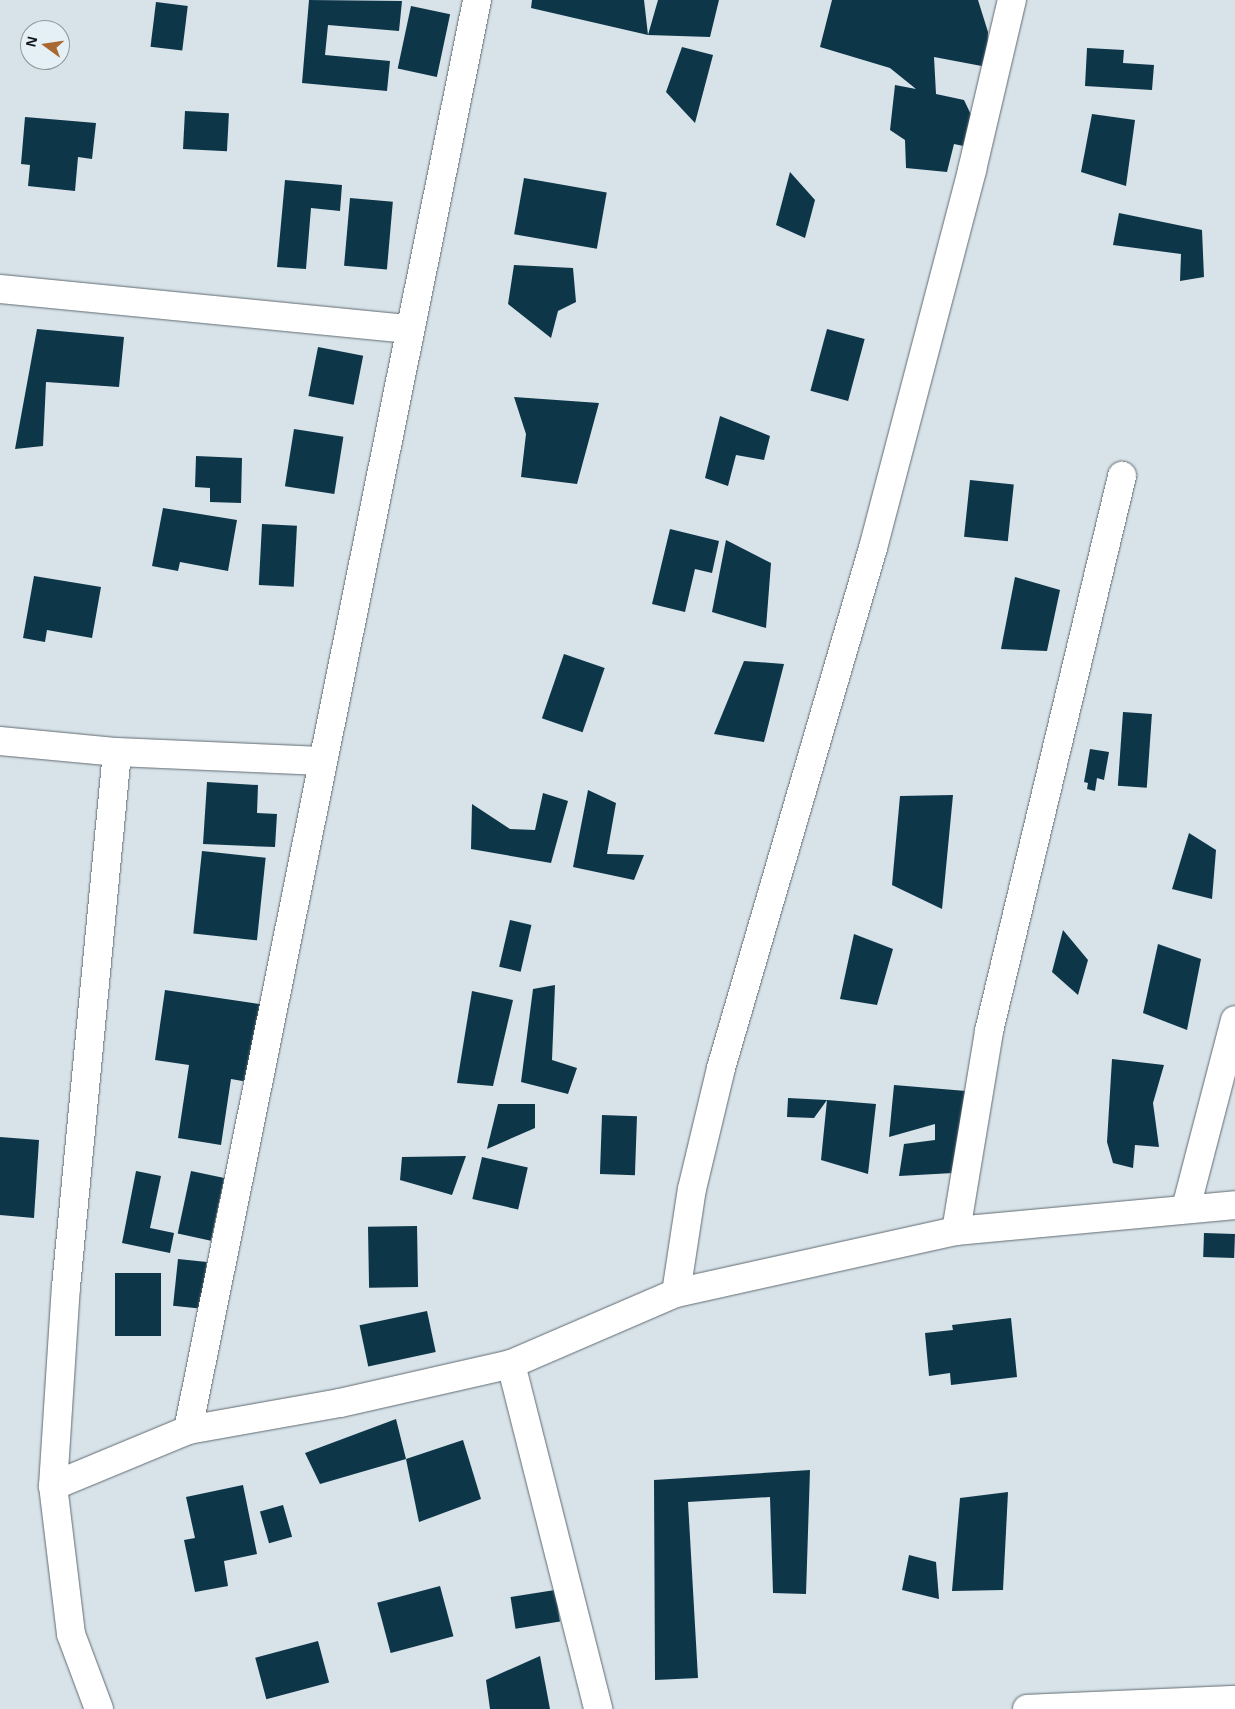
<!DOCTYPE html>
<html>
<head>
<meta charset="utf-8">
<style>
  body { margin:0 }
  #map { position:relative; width:1235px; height:1709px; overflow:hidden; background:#d7e2e9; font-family:Arial,sans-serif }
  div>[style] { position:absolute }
  .building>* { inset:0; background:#0d3649; transform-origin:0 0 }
  .roads { filter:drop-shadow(0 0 1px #616b71) drop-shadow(0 0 1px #616b71) }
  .minor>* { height:28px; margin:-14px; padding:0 14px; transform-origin:14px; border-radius:14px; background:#fff }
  span { translate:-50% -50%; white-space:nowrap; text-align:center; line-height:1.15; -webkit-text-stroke:5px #e5f0f6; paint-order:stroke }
  .north { position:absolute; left:20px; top:20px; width:50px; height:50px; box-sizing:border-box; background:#e5f0f6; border:1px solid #90989c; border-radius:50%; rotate:284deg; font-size:14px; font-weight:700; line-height:20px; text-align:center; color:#101416 }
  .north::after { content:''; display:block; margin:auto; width:18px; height:22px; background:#a96832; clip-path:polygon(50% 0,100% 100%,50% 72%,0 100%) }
</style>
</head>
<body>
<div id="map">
  <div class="building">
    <div style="clip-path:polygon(309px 0,402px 1px,399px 31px,328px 25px,325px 55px,390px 61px,387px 91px,302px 83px)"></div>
    <div style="clip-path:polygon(532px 0,644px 0,648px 35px,658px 0,719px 0,710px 37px,648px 35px,531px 8px)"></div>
    <div style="clip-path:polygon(832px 0,978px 0,988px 32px,987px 67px,934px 57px,936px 94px,964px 100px,975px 123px,973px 148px,954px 144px,947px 172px,906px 168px,905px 140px,890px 130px,895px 85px,916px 89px,890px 68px,820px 47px)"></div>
    <div style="left:156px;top:2px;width:32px;height:45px;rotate:7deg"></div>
    <div style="left:411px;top:6px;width:40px;height:64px;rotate:12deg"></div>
    <div style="clip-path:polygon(682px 47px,713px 55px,695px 123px,666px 92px)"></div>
    <div style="clip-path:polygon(1087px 48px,1124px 50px,1123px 63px,1154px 65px,1152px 90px,1085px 86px)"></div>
    <div style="left:185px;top:111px;width:44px;height:38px;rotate:3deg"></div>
    <div style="clip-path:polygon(1092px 114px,1135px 120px,1126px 186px,1081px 172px)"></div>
    <div style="clip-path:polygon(25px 117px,96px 123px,92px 159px,78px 157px,75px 191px,28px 186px,30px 165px,21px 164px)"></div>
    <div style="clip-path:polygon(790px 172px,815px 200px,805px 238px,776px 225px)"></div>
    <div style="left:524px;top:178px;width:84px;height:57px;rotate:10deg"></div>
    <div style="clip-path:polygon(285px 180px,342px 185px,340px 211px,311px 208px,306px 269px,277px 267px)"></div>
    <div style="left:350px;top:198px;width:43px;height:68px;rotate:5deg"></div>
    <div style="clip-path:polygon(1119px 213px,1202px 230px,1204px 277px,1180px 281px,1181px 254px,1113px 245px)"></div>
    <div style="clip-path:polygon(514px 265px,573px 268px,576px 302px,558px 311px,551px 338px,508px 304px)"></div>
    <div style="clip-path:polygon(37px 329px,124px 337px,119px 387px,46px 382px,43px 446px,15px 449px)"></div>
    <div style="left:827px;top:329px;width:39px;height:64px;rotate:15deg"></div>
    <div style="left:318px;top:347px;width:46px;height:50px;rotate:11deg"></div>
    <div style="clip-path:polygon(514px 397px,599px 403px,577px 484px,521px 477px,526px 434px)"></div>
    <div style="clip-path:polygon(720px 416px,770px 436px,764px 460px,736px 455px,728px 486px,705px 478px)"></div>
    <div style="left:294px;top:429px;width:50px;height:58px;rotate:9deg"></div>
    <div style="clip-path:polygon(196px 456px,242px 458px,241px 503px,210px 502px,210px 488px,195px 487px)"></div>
    <div style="left:970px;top:480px;width:44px;height:57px;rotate:6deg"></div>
    <div style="clip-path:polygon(163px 508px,237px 520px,228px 571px,180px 562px,178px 571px,152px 566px)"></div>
    <div style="left:262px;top:524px;width:35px;height:61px;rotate:3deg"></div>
    <div style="clip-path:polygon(670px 529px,719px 541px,712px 573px,695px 569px,685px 612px,652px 604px)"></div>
    <div style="clip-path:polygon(726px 540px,771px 563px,766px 628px,712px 612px)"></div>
    <div style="clip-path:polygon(34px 576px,101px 587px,92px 638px,47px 630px,45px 642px,23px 638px)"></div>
    <div style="clip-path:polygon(1015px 577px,1060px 590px,1047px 651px,1001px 649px)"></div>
    <div style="left:564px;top:654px;width:43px;height:68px;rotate:19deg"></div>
    <div style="clip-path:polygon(744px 661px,784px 664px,764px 742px,714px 734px)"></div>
    <div style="left:1123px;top:712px;width:29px;height:74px;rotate:4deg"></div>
    <div style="clip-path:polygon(1090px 749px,1109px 752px,1104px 780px,1097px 778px,1095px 791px,1087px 789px,1088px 783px,1084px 782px)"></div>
    <div style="clip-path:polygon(207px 782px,258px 785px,257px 813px,277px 814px,275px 847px,203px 844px)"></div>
    <div style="clip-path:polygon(588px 790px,616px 803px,607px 854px,644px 855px,634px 880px,573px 867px)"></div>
    <div style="clip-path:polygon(543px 793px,568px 801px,551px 863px,471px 849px,472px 804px,510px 829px,535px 830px)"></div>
    <div style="clip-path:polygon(953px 795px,942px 909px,892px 885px,900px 796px)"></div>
    <div style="clip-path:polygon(1189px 833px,1216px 850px,1212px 899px,1172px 889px)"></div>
    <div style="left:202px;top:851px;width:64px;height:83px;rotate:6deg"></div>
    <div style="left:510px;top:920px;width:22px;height:48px;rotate:13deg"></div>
    <div style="clip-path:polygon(1063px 930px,1088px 960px,1078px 995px,1052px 972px)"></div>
    <div style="clip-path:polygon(854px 934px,893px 949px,877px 1005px,840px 999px)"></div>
    <div style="clip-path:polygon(1158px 944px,1201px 959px,1187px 1030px,1143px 1013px)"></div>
    <div style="clip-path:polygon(555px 985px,552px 1060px,577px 1068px,568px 1094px,521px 1082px,533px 989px)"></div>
    <div style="clip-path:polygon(165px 990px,266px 1005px,254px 1083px,231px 1079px,221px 1145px,178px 1138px,189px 1065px,155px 1060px)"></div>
    <div style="clip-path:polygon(472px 991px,513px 1000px,493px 1086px,457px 1083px)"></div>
    <div style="clip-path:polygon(1112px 1059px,1164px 1065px,1153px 1103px,1159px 1147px,1135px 1145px,1133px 1168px,1113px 1163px,1107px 1142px)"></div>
    <div style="clip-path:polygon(894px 1085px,978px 1092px,971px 1172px,899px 1176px,904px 1144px,935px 1140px,935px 1124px,889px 1137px)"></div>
    <div style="clip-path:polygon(788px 1098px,827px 1100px,876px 1104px,868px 1174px,821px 1160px,827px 1100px,814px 1118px,787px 1117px)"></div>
    <div style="clip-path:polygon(498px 1104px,535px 1104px,535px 1128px,487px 1149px)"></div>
    <div style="left:602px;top:1115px;width:35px;height:59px;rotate:2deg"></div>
    <div style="clip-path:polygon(0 1137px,39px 1140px,34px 1218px,0 1215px)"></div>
    <div style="clip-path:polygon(466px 1156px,452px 1195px,400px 1180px,402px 1157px)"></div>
    <div style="left:482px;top:1157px;width:47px;height:43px;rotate:13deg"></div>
    <div style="clip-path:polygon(136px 1171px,161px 1176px,150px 1228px,174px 1233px,170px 1253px,122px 1243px)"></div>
    <div style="left:191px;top:1171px;width:34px;height:64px;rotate:12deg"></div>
    <div style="left:417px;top:1226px;width:61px;height:49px;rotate:89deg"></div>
    <div style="left:1204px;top:1233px;width:31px;height:24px;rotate:2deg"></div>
    <div style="left:178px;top:1259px;width:29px;height:47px;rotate:6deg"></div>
    <div style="left:115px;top:1273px;width:46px;height:63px"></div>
    <div style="left:427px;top:1311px;width:42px;height:69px;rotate:78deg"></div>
    <div style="clip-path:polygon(1011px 1318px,1017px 1377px,951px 1385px,950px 1373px,929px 1376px,925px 1333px,953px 1330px,952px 1325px)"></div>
    <div style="clip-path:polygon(396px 1419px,406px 1459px,320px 1484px,305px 1453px)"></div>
    <div style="clip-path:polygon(463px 1440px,481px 1499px,419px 1522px,406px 1459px)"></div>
    <div style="clip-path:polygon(810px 1470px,806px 1594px,773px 1593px,770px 1497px,688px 1502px,698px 1678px,655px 1680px,654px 1480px)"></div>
    <div style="clip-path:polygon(243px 1485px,257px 1554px,224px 1561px,228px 1586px,195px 1592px,184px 1540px,195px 1538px,186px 1497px)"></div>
    <div style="clip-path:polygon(1008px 1492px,1003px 1590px,952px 1591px,960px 1498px)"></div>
    <div style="left:283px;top:1505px;width:33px;height:24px;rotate:74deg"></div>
    <div style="clip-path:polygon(909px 1555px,936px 1562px,939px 1599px,902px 1590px)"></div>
    <div style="left:440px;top:1586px;width:52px;height:65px;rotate:75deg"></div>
    <div style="left:555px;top:1590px;width:32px;height:45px;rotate:81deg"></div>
    <div style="left:318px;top:1641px;width:43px;height:65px;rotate:75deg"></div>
    <div style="clip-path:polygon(540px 1656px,550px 1709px,490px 1709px,486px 1680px)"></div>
  </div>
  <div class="roads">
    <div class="minor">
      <div style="left:0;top:289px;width:410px;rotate:5.6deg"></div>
      <div style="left:0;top:741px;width:118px;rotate:5.4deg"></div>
      <div style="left:117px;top:752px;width:205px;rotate:2.5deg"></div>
      <div style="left:1186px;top:1208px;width:194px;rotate:-75.4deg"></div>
      <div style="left:956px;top:1231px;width:203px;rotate:-80.6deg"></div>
      <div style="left:989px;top:1031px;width:571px;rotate:-76.52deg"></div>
      <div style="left:676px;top:1293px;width:105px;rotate:-81.3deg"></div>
      <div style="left:692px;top:1189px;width:124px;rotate:-76.5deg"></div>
      <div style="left:721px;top:1068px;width:542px;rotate:-73.71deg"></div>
      <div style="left:873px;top:548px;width:391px;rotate:-75.3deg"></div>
      <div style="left:972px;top:170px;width:175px;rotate:-76.8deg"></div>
      <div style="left:511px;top:1364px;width:356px;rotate:75.8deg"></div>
      <div style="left:188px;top:1430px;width:1459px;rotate:-78.57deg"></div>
      <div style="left:53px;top:1486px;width:146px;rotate:-22.5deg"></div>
      <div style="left:188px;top:1430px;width:154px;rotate:-10.1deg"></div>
      <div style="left:340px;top:1403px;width:175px;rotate:-12.8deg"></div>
      <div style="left:511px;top:1364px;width:180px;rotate:-23.3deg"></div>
      <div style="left:676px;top:1293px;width:287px;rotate:-12.5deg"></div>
      <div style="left:956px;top:1231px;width:280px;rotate:-5.3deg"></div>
      <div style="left:99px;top:1709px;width:80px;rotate:-110.5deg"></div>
      <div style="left:71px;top:1634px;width:149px;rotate:-96.9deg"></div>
      <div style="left:53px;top:1486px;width:199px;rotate:-86.3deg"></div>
      <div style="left:66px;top:1287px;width:537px;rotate:-84.55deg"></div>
      <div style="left:1027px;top:1709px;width:208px;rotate:-2.5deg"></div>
    </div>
  </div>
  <div class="north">N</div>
</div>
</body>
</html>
